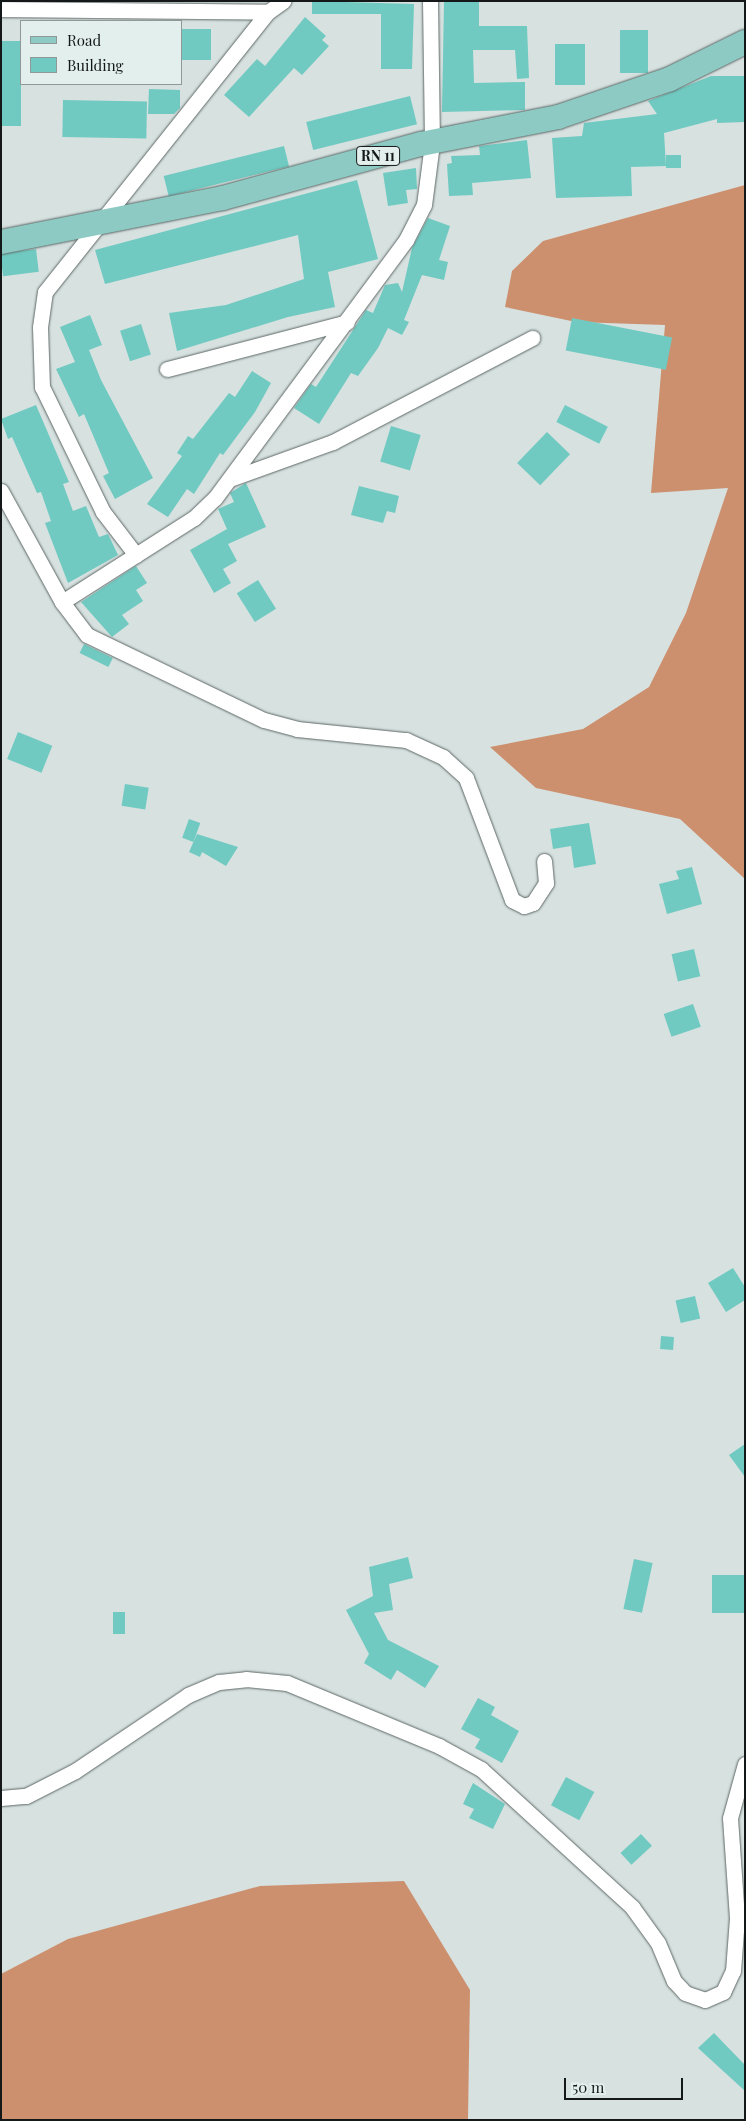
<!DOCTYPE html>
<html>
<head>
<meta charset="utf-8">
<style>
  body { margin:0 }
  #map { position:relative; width:746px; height:2121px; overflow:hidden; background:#d6e1e0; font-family:"Playfair Display",serif }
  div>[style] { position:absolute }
  .forest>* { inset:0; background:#cd906e }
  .building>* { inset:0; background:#70cac1; transform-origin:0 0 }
  .roads { filter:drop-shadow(0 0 1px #5d6765) drop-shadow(0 0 1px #5d6765) }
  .minor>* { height:15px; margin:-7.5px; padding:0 7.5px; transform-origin:7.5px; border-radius:7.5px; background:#fff }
  .primary>* { height:24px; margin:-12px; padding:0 12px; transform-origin:12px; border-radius:12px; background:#8dcac4 }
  span { translate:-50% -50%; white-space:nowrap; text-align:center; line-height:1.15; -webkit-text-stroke:4px #e3efed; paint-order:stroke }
  .shield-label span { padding:1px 4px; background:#e3efed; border:1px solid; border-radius:4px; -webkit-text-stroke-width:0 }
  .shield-label { font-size:14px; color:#141818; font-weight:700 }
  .frame { position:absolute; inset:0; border:2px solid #141818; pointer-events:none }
  .legend { position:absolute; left:20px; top:20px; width:162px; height:65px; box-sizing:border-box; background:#e3efed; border:1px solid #909998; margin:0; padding:6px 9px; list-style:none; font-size:15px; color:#141818 }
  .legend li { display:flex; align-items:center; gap:10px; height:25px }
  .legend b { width:25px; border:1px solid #909998 }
  .scale { position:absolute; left:564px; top:2078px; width:119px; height:22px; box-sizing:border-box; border:2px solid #141818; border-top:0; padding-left:6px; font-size:15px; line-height:18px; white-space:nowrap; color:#141818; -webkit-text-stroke:4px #e3efed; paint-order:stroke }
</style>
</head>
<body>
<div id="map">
  <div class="forest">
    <div style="clip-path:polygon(745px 185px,745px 879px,680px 819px,536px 788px,490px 747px,583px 729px,649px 687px,686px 613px,728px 488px,651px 493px,665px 325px,576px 322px,505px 307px,512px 271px,543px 241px)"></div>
    <div style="clip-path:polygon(404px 1881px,470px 1990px,468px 2120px,1px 2120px,1px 1974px,68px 1939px,260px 1886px)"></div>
  </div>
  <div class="building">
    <div style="clip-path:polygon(312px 1px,414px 4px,412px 69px,381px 69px,381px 14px,312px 14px)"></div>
    <div style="clip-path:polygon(444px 1px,479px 1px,479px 26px,527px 26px,529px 78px,517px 79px,515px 50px,473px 50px,474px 83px,525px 82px,525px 110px,442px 112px)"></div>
    <div style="clip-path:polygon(305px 17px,326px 36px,322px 40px,329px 46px,302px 75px,294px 68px,249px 117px,224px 95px,257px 59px,265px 66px)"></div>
    <div style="left:181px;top:29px;width:30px;height:31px"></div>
    <div style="left:620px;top:30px;width:28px;height:43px"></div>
    <div style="left:1px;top:41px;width:20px;height:85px"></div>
    <div style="left:555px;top:44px;width:30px;height:41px"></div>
    <div style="clip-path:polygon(711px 76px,745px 76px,745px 122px,717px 123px,717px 119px,664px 133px,666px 166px,631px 167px,632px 196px,556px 198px,552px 138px,582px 136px,584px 123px,657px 114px,648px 101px)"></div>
    <div style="clip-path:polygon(149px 89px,180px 90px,180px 108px,174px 114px,148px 114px)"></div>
    <div style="left:410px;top:96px;width:29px;height:107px;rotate:76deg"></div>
    <div style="left:63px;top:100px;width:84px;height:37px;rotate:1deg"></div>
    <div style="clip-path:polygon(527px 140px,531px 178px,472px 183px,473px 195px,449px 196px,447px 164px,452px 163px,451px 156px,480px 155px,479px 146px)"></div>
    <div style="left:284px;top:146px;width:21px;height:124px;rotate:76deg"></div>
    <div style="left:681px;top:155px;width:13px;height:15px;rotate:90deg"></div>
    <div style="clip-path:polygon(416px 168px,417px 189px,406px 190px,408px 203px,388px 206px,383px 173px)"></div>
    <div style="clip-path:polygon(357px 180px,378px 259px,328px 272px,335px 307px,288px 317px,177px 351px,169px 313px,226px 305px,304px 279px,298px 235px,105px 284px,95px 250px)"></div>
    <div style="clip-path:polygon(428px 218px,450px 226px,439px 260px,448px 262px,444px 280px,422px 275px,404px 320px,409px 322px,402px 335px,388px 328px,378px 348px,358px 376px,351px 373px,319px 424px,294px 408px,311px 384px,316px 387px,366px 310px,373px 313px,385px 285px,398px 283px,402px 292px,412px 248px)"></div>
    <div style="left:36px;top:249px;width:23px;height:36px;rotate:83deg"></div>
    <div style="clip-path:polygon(90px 315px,102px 345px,89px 350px,101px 380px,153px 478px,115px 499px,103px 476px,109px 473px,84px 414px,79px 417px,56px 369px,75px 362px,60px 327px)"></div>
    <div style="left:572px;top:318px;width:102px;height:33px;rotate:11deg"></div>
    <div style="left:141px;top:324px;width:32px;height:22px;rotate:72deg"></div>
    <div style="clip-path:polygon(252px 371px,271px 383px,255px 412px,223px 455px,220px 453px,194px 494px,187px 489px,168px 517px,147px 504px,182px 456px,177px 453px,188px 436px,193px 439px,229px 393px,235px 397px)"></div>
    <div style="clip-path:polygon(36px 405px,69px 482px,63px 484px,73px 511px,86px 506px,99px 537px,108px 534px,118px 555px,68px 583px,45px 523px,51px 521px,41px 492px,37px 493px,12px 437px,8px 439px,1px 419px)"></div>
    <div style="left:565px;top:405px;width:48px;height:19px;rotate:27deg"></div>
    <div style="left:391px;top:426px;width:31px;height:37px;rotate:17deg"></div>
    <div style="left:547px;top:432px;width:32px;height:43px;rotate:44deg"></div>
    <div style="clip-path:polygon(246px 483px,266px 527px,228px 544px,237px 561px,223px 569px,231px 583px,214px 593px,190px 550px,227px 529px,218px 509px,234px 502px,230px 493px)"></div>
    <div style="clip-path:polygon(359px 486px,399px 496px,395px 513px,387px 511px,383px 523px,351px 515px)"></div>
    <div style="clip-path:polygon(136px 566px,147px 583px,136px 590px,143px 601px,122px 615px,129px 624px,112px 637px,81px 602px)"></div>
    <div style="left:258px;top:580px;width:34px;height:25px;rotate:58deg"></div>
    <div style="left:84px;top:644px;width:32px;height:10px;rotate:26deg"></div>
    <div style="left:18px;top:732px;width:37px;height:29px;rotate:22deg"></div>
    <div style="left:125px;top:784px;width:24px;height:22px;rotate:9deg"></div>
    <div style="left:189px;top:819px;width:12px;height:20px;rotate:20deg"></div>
    <div style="clip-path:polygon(589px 823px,596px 864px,574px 868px,571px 846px,553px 849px,550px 829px)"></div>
    <div style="clip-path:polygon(197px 834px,238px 847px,226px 866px,202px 852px,200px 857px,189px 852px)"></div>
    <div style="clip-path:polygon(692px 867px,702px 904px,667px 914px,659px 884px,679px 879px,676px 871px)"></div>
    <div style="left:694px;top:949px;width:28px;height:23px;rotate:77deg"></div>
    <div style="left:693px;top:1004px;width:24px;height:31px;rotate:71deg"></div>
    <div style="clip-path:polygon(733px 1268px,745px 1287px,745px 1300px,726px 1312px,708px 1283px)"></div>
    <div style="left:695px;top:1296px;width:23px;height:20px;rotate:77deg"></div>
    <div style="left:661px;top:1336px;width:13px;height:13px;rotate:4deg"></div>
    <div style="clip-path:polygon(745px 1444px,745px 1477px,729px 1455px)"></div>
    <div style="clip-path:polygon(408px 1557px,413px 1578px,389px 1584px,393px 1610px,374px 1613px,388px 1640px,439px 1666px,425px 1688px,397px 1670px,391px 1680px,364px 1663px,369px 1654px,346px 1610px,373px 1596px,369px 1567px)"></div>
    <div style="left:634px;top:1559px;width:19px;height:51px;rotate:12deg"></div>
    <div style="left:712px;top:1575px;width:32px;height:38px"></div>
    <div style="left:113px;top:1612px;width:12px;height:22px"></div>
    <div style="clip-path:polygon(478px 1698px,495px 1707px,491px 1715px,519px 1731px,502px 1763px,475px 1748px,480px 1739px,461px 1729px)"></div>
    <div style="left:566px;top:1777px;width:32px;height:32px;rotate:28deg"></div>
    <div style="clip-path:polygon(473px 1783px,505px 1804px,493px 1829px,469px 1818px,474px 1809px,463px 1804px)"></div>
    <div style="left:641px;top:1834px;width:16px;height:28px;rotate:47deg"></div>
    <div style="clip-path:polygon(714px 2033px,745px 2065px,745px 2091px,698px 2048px)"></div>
  </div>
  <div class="roads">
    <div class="minor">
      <div style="left:1px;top:9px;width:267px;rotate:0.6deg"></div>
      <div style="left:167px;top:369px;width:186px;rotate:-14.6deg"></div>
      <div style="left:230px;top:479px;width:109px;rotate:-19.8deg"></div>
      <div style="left:333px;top:442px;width:225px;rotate:-27.6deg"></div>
      <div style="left:1px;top:491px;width:127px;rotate:61.2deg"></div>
      <div style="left:62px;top:602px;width:156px;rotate:-32.5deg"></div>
      <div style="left:194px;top:518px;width:29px;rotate:-44deg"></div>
      <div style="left:215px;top:498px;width:321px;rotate:-53.5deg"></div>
      <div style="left:406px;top:240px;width:39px;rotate:-63deg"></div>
      <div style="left:424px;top:205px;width:63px;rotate:-82.6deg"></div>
      <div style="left:432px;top:143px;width:142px;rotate:-90.8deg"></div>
      <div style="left:136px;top:555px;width:54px;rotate:-127.5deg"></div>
      <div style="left:103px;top:512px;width:139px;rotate:-116deg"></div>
      <div style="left:42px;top:387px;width:60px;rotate:-91.9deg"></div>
      <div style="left:40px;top:327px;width:35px;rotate:-82deg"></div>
      <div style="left:45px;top:292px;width:358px;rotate:-51.5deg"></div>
      <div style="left:268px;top:12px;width:19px;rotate:-36deg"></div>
      <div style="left:62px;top:602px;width:41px;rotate:52.9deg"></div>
      <div style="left:87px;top:635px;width:196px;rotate:25.7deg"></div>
      <div style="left:264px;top:720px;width:34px;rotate:15deg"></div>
      <div style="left:297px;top:729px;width:110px;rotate:5.8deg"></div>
      <div style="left:406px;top:740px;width:41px;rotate:24.7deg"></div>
      <div style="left:443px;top:757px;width:31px;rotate:42deg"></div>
      <div style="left:466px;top:778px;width:130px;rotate:69.3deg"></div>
      <div style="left:512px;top:900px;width:13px;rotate:27deg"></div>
      <div style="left:524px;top:906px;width:9px;rotate:-18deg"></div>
      <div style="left:533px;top:903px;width:24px;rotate:-57deg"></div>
      <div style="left:546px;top:883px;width:22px;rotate:-95deg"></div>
      <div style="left:1px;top:1798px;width:25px;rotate:-5deg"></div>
      <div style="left:26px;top:1796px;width:55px;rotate:-27deg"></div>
      <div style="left:75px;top:1771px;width:136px;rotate:-33.9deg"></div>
      <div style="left:188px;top:1695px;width:34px;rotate:-23deg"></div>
      <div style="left:219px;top:1682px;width:27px;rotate:-6deg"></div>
      <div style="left:246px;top:1679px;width:41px;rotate:5.6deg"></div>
      <div style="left:287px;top:1683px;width:165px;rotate:22.5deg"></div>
      <div style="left:439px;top:1746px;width:48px;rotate:28.7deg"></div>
      <div style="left:481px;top:1769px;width:205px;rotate:42.4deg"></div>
      <div style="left:632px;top:1907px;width:44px;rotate:54.2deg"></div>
      <div style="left:658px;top:1943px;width:41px;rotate:67.2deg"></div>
      <div style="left:674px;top:1981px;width:16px;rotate:47deg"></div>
      <div style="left:685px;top:1993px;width:21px;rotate:19deg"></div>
      <div style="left:705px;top:2000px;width:20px;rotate:-24deg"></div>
      <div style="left:723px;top:1992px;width:23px;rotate:-65deg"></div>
      <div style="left:733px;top:1971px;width:53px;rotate:-85.7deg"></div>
      <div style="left:737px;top:1918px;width:100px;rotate:-94deg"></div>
      <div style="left:730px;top:1818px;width:56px;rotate:-74.5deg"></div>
    </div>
    <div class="primary">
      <div style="left:1px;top:242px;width:226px;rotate:-11.2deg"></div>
      <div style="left:223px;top:198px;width:205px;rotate:-15.3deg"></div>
      <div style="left:421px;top:144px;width:140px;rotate:-11.1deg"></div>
      <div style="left:558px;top:117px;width:118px;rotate:-18.7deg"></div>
      <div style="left:670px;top:79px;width:84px;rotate:-26.3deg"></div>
    </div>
  </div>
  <div class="shield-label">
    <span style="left:378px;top:156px">RN 11</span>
  </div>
  <div class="frame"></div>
  <ul class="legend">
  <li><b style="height:6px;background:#8dcac4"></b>Road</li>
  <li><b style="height:14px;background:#70cac1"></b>Building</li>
  </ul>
  <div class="scale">50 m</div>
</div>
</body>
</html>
